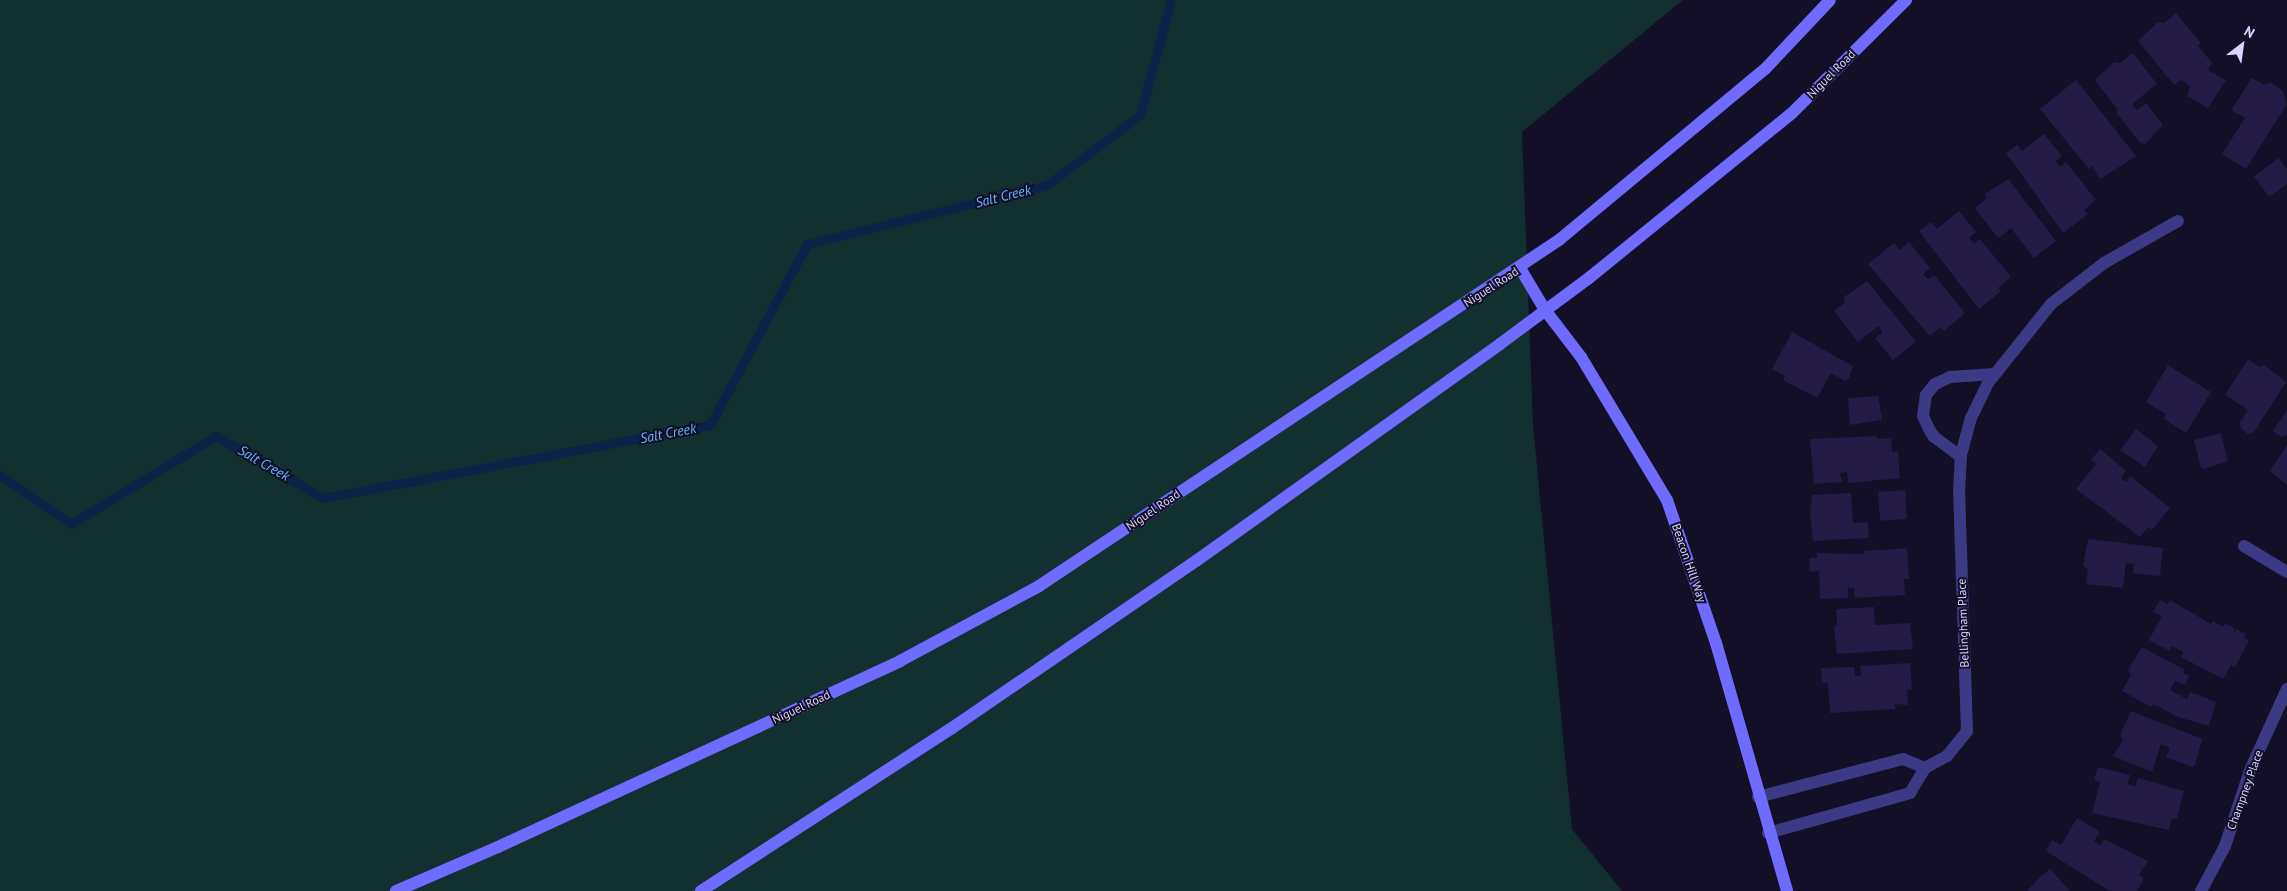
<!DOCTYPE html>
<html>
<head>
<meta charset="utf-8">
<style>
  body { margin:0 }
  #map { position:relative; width:2287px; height:891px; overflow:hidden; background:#130f26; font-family:"PT Sans",sans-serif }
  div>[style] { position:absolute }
  .green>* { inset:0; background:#12302f }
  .stream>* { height:9px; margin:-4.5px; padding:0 4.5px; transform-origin:4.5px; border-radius:4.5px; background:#0c2248 }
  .building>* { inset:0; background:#241b47; transform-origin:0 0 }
  .street>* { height:12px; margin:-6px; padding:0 6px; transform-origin:6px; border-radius:6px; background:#3d3a85 }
  .secondary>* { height:12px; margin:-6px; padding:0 6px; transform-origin:6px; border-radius:6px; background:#6f6bff }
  span { translate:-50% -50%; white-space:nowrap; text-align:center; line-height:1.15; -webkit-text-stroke:4px #130f26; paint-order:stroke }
  .street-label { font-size:12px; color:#d9d4ff }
  .water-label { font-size:14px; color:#62b6ff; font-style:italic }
  .north { position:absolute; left:2217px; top:20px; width:50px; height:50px; -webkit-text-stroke:4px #130f26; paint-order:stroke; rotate:30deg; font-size:14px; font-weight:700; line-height:20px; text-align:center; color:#d9d4ff }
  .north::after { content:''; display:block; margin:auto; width:18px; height:22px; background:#d9d4ff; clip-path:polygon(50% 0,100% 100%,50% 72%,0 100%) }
</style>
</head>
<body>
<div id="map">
  <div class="green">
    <div style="clip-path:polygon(0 0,1683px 0,1522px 132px,1533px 425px,1572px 829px,1622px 891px,0 891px)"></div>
  </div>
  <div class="stream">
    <div style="left:0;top:475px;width:86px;rotate:34.6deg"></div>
    <div style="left:71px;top:524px;width:170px;rotate:-31.3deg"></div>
    <div style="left:216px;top:436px;width:124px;rotate:30.1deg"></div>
    <div style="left:323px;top:498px;width:394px;rotate:-10.7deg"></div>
    <div style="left:710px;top:425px;width:205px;rotate:-61.8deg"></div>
    <div style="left:807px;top:244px;width:247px;rotate:-13.8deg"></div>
    <div style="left:1047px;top:185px;width:116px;rotate:-37deg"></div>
    <div style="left:1140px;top:115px;width:119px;rotate:-74.9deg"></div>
  </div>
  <div class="building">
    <div style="clip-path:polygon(2176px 13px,2201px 43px,2198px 46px,2212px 63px,2208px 70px,2226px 80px,2208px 108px,2187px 96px,2190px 86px,2181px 80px,2174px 85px,2138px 41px,2158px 22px,2164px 23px)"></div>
    <div style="clip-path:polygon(2133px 53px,2157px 84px,2132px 104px,2137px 110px,2146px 103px,2163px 125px,2145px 144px,2140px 143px,2116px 112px,2118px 110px,2095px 80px,2114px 62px,2120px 63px)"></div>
    <div style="clip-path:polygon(2252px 78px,2265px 85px,2270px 82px,2283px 91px,2287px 104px,2246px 169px,2222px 154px,2245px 118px,2231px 110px)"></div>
    <div style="clip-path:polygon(2076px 80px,2136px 156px,2100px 179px,2095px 170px,2092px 166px,2089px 169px,2040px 109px)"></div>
    <div style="clip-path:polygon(2044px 134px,2062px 156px,2056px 161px,2060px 167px,2066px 162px,2096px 200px,2084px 210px,2088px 214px,2063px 233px,2006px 153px,2017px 145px,2022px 151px)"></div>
    <div style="clip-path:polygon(2279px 158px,2287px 169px,2287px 184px,2269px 197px,2254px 176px)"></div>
    <div style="clip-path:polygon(2008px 179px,2056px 241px,2034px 258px,2011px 228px,1998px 238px,1975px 208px,1986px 199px,1985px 194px)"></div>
    <div style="clip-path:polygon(1959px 211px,1976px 232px,1969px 238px,1974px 244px,1980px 239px,2011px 277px,1998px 288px,2001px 291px,1979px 309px,1919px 231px,1931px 222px,1937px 229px)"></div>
    <div style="clip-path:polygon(1909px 242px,1930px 268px,1923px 274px,1928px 279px,1934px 275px,1965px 313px,1944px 331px,1941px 327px,1930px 336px,1868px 264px,1894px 243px,1899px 250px)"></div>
    <div style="clip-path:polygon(1867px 281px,1916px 342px,1893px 360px,1875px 338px,1883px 332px,1878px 326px,1858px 342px,1834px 311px,1845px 302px,1844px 297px)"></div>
    <div style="clip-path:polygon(1792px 332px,1853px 366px,1849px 378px,1845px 381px,1831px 373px,1817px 398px,1783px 380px,1785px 376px,1772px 369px)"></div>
    <div style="clip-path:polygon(2248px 359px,2260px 367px,2264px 365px,2286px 382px,2254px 432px,2248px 434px,2241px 429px,2240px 422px,2248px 410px,2225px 395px)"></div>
    <div style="clip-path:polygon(2168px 365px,2211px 392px,2186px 433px,2164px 419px,2166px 414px,2146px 402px)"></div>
    <div style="clip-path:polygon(1878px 396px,1882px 420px,1850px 425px,1848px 398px)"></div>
    <div style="clip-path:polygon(2287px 410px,2287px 435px,2282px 437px,2273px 431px)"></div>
    <div style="clip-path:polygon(2136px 429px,2158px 446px,2145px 467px,2120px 450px)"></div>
    <div style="clip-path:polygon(2221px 433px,2228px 461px,2204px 469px,2201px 468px,2194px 440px)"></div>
    <div style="clip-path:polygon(1877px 436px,1877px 439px,1891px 438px,1892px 452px,1898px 451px,1900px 478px,1848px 483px,1847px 472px,1840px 473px,1842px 482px,1814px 484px,1810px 439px)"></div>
    <div style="clip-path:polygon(2287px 445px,2287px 485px,2270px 471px)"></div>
    <div style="clip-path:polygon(2100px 449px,2126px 471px,2121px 478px,2126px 482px,2130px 476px,2170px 508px,2152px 530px,2148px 527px,2140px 537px,2076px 489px,2096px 464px,2091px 460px)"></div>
    <div style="left:1905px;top:490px;width:29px;height:27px;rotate:86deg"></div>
    <div style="clip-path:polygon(1851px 493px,1853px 523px,1868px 522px,1869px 538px,1813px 541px,1810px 513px,1812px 495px)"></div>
    <div style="clip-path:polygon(2088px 539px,2163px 548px,2160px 576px,2133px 573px,2134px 564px,2126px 563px,2123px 588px,2086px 584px,2088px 569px,2083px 566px)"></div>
    <div style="clip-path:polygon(1907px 548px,1909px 579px,1904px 579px,1905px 595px,1855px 598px,1854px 588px,1848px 588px,1848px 598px,1820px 599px,1819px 571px,1810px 572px,1809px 558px,1817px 558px,1817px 553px,1864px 554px,1864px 551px)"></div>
    <div style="clip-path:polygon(2160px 600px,2168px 604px,2170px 600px,2211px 624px,2213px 621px,2223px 627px,2225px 623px,2234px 628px,2235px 633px,2236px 629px,2246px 634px,2244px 637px,2249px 641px,2235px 667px,2231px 665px,2223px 679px,2181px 657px,2183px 652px,2172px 646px,2170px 651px,2149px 640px,2162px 616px,2153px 612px)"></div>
    <div style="clip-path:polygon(1874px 607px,1875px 625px,1910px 623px,1913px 649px,1837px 654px,1834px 628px,1837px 623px,1836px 609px)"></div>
    <div style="clip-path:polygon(2142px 647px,2185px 670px,2183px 673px,2190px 676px,2184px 685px,2175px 681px,2170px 690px,2187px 699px,2190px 692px,2216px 702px,2209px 726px,2178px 717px,2153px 704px,2151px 707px,2122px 691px,2131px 675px,2128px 670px)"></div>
    <div style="clip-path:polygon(1910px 663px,1912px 690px,1907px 690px,1908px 705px,1895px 704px,1895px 709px,1830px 713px,1828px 683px,1822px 683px,1821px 668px,1854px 667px,1855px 676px,1861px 676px,1860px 666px)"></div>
    <div style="clip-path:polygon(2131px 711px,2202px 739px,2195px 765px,2192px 767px,2166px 757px,2170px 748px,2161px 744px,2152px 772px,2113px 756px,2123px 740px,2120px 735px)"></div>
    <div style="clip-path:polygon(2098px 767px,2130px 775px,2127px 784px,2135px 786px,2138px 778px,2184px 791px,2177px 819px,2172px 818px,2169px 830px,2092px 813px,2100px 782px,2094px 780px)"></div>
    <div style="clip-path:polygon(2077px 818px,2100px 832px,2094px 841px,2100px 846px,2104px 839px,2148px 861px,2139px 875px,2144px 878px,2137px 891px,2110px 891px,2046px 851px,2052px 840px,2061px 845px)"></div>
    <div style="clip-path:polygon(2050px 869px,2070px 891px,2027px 891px,2041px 876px)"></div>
  </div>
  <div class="street">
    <div style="left:1961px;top:457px;width:34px;rotate:-143deg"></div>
    <div style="left:1934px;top:437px;width:9px;rotate:-122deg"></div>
    <div style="left:1929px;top:429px;width:14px;rotate:-115deg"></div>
    <div style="left:1923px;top:416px;width:21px;rotate:-82deg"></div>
    <div style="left:1926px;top:395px;width:14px;rotate:-51deg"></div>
    <div style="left:1935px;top:384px;width:17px;rotate:-25deg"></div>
    <div style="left:1950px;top:377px;width:44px;rotate:-3.9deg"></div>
    <div style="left:2244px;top:546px;width:50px;rotate:31.2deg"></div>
    <div style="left:1758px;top:797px;width:150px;rotate:-14.7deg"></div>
    <div style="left:1903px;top:759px;width:24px;rotate:22deg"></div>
    <div style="left:1768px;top:833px;width:148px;rotate:-15.7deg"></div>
    <div style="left:1910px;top:793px;width:29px;rotate:-59deg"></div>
    <div style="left:1925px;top:768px;width:25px;rotate:-29deg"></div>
    <div style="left:1947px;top:756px;width:32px;rotate:-51deg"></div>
    <div style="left:1967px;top:731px;width:239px;rotate:-91.9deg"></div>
    <div style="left:1959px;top:492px;width:37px;rotate:-87deg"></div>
    <div style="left:1961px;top:455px;width:38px;rotate:-75deg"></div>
    <div style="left:1971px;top:418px;width:39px;rotate:-64deg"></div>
    <div style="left:1988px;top:383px;width:101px;rotate:-51.4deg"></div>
    <div style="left:2051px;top:304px;width:67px;rotate:-37.7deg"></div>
    <div style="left:2104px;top:263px;width:85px;rotate:-29.6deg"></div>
    <div style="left:2201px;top:891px;width:51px;rotate:-61.9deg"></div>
    <div style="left:2225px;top:846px;width:82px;rotate:-71.6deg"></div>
    <div style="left:2251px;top:768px;width:87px;rotate:-65.5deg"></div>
  </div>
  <div class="secondary">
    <div style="left:1520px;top:268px;width:49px;rotate:59.2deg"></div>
    <div style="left:1545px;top:310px;width:59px;rotate:52.5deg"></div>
    <div style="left:1581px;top:357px;width:167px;rotate:59deg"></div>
    <div style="left:1667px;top:500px;width:151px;rotate:71.1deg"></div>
    <div style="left:1716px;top:643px;width:258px;rotate:74deg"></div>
    <div style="left:396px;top:891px;width:111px;rotate:-23.3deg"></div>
    <div style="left:498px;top:847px;width:443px;rotate:-24.8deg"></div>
    <div style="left:900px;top:661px;width:158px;rotate:-28.3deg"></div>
    <div style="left:1039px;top:586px;width:625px;rotate:-33.64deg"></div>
    <div style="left:1559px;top:240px;width:269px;rotate:-39.7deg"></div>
    <div style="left:1766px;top:68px;width:93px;rotate:-46.7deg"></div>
    <div style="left:701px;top:891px;width:299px;rotate:-33deg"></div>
    <div style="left:952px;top:728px;width:296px;rotate:-34.4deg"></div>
    <div style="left:1196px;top:561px;width:374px;rotate:-35.5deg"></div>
    <div style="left:1500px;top:344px;width:111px;rotate:-36.6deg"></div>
    <div style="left:1589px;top:278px;width:260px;rotate:-39.1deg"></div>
    <div style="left:1791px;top:114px;width:162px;rotate:-44.7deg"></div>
  </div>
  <div class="street-label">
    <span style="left:1831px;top:74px;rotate:-45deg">Niguel Road</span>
    <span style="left:1491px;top:287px;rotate:-33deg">Niguel Road</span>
    <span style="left:1153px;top:510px;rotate:-34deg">Niguel Road</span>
    <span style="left:1689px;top:563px;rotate:71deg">Beacon Hill Way</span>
    <span style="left:1963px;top:623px;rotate:-92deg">Bellingham Place</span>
    <span style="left:801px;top:707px;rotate:-25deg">Niguel Road</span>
    <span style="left:2245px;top:790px;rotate:-70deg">Champney Place</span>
  </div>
  <div class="water-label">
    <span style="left:1003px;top:196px;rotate:-14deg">Salt Creek</span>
    <span style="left:668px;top:433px;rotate:-11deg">Salt Creek</span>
    <span style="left:264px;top:463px;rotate:30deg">Salt Creek</span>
  </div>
  <div class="north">N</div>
</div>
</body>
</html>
